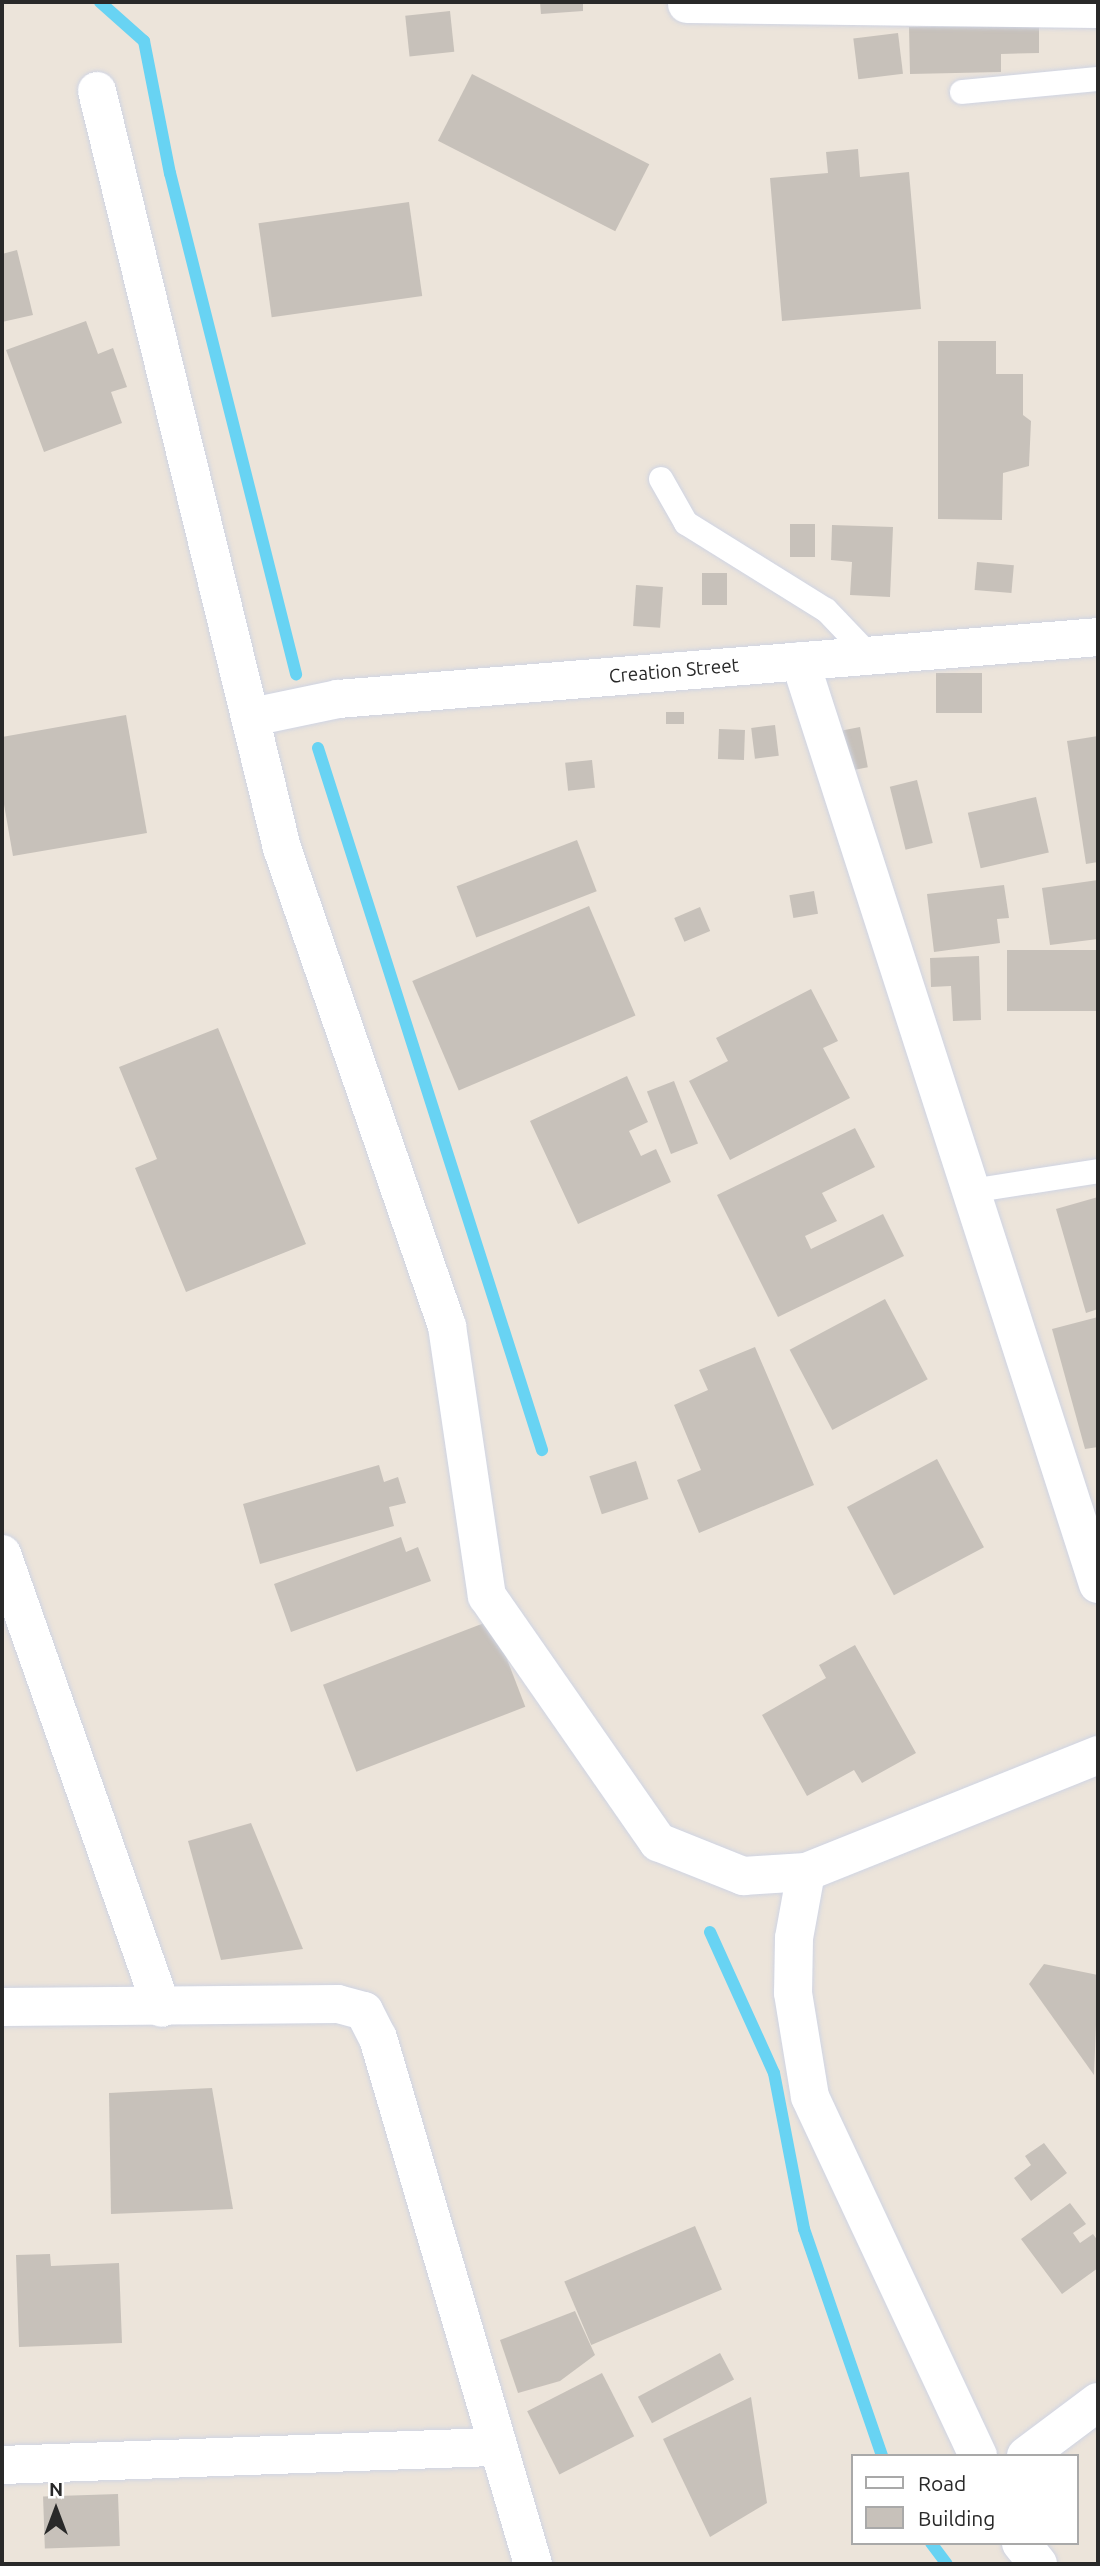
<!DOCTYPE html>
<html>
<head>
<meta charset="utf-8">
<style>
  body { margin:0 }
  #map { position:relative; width:1100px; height:2566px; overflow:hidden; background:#ece4da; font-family:Ubuntu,sans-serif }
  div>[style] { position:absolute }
  .stream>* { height:12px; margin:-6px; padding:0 6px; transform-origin:6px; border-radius:6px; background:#68d3f3 }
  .building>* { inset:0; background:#c7c1ba; transform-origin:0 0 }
  .roads { filter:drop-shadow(0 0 2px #cfd4e3) drop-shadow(0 0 2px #cfd4e3) }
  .lane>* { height:24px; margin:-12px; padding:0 12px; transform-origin:12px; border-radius:12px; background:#fff }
  .street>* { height:38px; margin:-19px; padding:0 19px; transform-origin:19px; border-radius:19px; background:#fff }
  span { translate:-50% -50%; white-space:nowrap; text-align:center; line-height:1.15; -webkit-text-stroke:7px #fff; paint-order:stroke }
  .street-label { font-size:19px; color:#292929 }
  .frame { position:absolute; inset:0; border:4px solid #292929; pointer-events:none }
  .legend { position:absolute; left:851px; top:2454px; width:228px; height:91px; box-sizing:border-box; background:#fff; border:2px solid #a9a9a9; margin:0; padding:9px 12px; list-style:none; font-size:21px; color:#292929 }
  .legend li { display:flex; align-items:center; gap:14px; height:35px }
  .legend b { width:35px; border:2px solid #a9a9a9 }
  .north { position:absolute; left:21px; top:2475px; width:70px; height:70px; -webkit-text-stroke:5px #fff; paint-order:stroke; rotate:0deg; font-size:19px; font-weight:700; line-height:28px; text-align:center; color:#292929 }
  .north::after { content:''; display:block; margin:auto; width:24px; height:32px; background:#292929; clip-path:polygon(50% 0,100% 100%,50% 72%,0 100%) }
</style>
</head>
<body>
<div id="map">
  <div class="stream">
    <div style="left:100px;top:2px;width:59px;rotate:41.6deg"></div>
    <div style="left:144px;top:41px;width:135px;rotate:78.9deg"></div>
    <div style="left:170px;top:173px;width:517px;rotate:75.88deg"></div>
    <div style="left:318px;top:748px;width:737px;rotate:72.3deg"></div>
    <div style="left:710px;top:1932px;width:155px;rotate:65.6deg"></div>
    <div style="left:774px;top:2073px;width:159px;rotate:79.1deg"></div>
    <div style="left:804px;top:2229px;width:240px;rotate:71deg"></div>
    <div style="left:931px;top:2543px;width:26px;rotate:53deg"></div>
  </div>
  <div class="building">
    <div style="clip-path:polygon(540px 2px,583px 2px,583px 11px,541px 14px)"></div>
    <div style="left:450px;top:11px;width:41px;height:45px;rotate:84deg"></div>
    <div style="clip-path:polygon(1039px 26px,1039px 53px,1001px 54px,1001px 72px,910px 74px,909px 27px)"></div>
    <div style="left:898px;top:33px;width:41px;height:45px;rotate:83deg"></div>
    <div style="left:472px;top:74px;width:199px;height:75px;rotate:27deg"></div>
    <div style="clip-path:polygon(858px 149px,860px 177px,909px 172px,921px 309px,782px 321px,770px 178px,828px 173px,826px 152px)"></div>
    <div style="left:409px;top:202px;width:95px;height:152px;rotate:82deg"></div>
    <div style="clip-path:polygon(17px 250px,33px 315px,2px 322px,2px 254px)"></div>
    <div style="clip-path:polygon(86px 321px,98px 354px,113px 348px,127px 387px,111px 392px,122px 423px,44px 452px,6px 350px)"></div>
    <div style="clip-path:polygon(938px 341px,996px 341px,996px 374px,1023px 374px,1023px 415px,1031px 421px,1029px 466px,1003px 473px,1002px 520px,938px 519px)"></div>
    <div style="left:790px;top:524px;width:25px;height:33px"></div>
    <div style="clip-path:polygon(832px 525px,893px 527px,890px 597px,850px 595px,852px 562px,831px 560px)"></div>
    <div style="left:977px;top:562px;width:37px;height:28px;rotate:5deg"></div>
    <div style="left:702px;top:573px;width:25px;height:32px"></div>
    <div style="left:636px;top:585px;width:27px;height:41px;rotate:4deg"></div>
    <div style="left:936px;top:673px;width:46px;height:40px"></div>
    <div style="left:666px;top:712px;width:18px;height:12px"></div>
    <div style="clip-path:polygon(126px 715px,147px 833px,13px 856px,2px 793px,2px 737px)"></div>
    <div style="left:775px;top:725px;width:31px;height:24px;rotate:83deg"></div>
    <div style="left:860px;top:727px;width:41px;height:26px;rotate:79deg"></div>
    <div style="left:719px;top:729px;width:26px;height:30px;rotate:2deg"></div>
    <div style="clip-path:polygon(1098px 736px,1098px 862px,1086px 864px,1067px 741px)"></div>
    <div style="left:592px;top:760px;width:28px;height:27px;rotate:84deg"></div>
    <div style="left:917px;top:780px;width:65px;height:28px;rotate:76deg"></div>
    <div style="left:1036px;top:797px;width:57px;height:70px;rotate:77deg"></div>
    <div style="left:577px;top:840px;width:55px;height:129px;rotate:69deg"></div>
    <div style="clip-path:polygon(1098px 880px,1098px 939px,1050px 945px,1042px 888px)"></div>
    <div style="clip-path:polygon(1004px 885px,1009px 918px,997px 919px,1000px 943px,934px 952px,927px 894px)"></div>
    <div style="left:814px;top:891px;width:23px;height:25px;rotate:80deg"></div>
    <div style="left:589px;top:906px;width:119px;height:192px;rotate:67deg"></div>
    <div style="left:700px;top:907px;width:26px;height:28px;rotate:67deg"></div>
    <div style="left:1098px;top:950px;width:61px;height:91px;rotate:90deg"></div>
    <div style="clip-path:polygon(979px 956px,981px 1020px,953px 1021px,951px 986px,931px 987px,930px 958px)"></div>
    <div style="clip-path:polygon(811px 989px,838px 1041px,823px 1048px,850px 1098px,730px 1160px,689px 1081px,728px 1061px,716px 1038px)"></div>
    <div style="clip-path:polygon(218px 1028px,306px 1244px,186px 1292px,135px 1168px,157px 1159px,119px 1067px)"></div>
    <div style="clip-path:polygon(627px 1076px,648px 1122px,629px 1131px,641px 1156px,656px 1149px,671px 1182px,578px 1224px,530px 1121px)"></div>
    <div style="left:674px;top:1081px;width:67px;height:29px;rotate:69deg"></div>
    <div style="clip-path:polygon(855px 1128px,875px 1167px,822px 1193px,837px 1221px,805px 1236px,811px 1249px,883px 1214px,904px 1256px,778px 1317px,717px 1195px)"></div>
    <div style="clip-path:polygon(1098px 1197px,1098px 1309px,1086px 1313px,1056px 1209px)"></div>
    <div style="left:885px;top:1299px;width:91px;height:108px;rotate:62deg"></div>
    <div style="clip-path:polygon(1098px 1317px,1098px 1447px,1085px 1449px,1052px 1329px)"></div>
    <div style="clip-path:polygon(755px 1347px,814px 1485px,699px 1533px,677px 1480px,701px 1470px,674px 1405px,708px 1390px,699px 1370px)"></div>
    <div style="left:937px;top:1459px;width:100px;height:102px;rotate:62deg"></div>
    <div style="left:636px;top:1461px;width:40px;height:49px;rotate:72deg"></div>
    <div style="clip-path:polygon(379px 1465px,384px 1482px,398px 1477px,406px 1503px,389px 1507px,394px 1526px,260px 1564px,243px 1504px)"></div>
    <div style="clip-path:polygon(401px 1537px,406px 1552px,418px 1547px,431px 1581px,291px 1632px,274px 1584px)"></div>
    <div style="left:492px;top:1620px;width:93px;height:181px;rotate:69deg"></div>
    <div style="clip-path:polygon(855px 1645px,916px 1753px,862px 1783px,854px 1770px,807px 1796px,762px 1715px,826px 1678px,819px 1665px)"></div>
    <div style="clip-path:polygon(251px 1823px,303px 1949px,221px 1960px,188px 1841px)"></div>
    <div style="clip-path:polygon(1044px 1964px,1098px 1975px,1094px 2075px,1029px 1984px)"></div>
    <div style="clip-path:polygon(212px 2088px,233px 2209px,111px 2214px,109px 2093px)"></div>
    <div style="clip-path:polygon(1044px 2143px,1067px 2173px,1031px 2201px,1014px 2178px,1031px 2165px,1025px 2156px)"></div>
    <div style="clip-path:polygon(1070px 2203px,1086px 2224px,1073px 2233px,1080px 2243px,1093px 2234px,1098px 2241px,1098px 2268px,1062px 2294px,1021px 2239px)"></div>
    <div style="left:695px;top:2226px;width:69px;height:142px;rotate:67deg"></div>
    <div style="clip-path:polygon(50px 2254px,51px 2266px,119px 2263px,122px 2343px,19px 2347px,16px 2255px)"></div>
    <div style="clip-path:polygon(575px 2311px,595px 2355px,560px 2381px,518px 2393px,500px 2340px)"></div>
    <div style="left:720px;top:2353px;width:30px;height:93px;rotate:62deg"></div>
    <div style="left:602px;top:2373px;width:71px;height:84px;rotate:63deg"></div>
    <div style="clip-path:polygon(751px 2397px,767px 2503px,710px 2537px,663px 2439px)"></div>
    <div style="left:118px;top:2494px;width:52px;height:75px;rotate:88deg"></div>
  </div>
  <div class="roads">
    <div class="lane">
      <div style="left:962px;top:92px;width:137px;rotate:-5.5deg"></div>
      <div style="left:661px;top:479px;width:51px;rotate:60.4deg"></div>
      <div style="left:686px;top:523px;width:165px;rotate:31.9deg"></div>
      <div style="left:826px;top:610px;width:62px;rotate:46.3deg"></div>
      <div style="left:971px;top:1191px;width:129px;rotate:-8.9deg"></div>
    </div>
    <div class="street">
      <div style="left:687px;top:4px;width:411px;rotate:0.7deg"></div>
      <div style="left:97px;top:91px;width:779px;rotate:76.27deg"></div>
      <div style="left:282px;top:848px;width:506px;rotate:70.96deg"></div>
      <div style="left:447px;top:1326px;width:273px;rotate:81.6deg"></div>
      <div style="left:487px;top:1596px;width:300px;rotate:55.2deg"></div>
      <div style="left:658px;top:1842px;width:92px;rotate:21.8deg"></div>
      <div style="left:743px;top:1876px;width:63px;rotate:-3.6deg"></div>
      <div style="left:806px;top:1872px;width:315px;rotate:-21.8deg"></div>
      <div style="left:800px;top:661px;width:970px;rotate:72.11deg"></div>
      <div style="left:252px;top:717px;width:88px;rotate:-11.8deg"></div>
      <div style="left:338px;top:699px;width:763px;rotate:-4.66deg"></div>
      <div style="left:2px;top:1554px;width:481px;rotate:70.6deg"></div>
      <div style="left:806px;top:1872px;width:67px;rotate:100.3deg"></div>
      <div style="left:794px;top:1938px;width:55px;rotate:91deg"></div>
      <div style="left:793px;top:1993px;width:105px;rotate:80.7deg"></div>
      <div style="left:810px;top:2097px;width:396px;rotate:64.9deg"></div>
      <div style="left:2px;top:2007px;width:336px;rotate:-0.5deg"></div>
      <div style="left:338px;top:2004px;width:27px;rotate:15deg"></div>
      <div style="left:364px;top:2011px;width:30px;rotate:63deg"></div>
      <div style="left:378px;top:2038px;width:548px;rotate:73.58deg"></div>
      <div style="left:1026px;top:2456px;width:90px;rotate:-36.9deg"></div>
      <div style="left:2px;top:2465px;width:492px;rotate:-2.1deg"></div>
      <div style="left:1021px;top:2543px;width:27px;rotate:51deg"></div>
    </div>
  </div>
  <div class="street-label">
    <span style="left:674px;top:671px;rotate:-5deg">Creation Street</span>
  </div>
  <div class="frame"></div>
  <ul class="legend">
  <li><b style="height:9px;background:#fff"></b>Road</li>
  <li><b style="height:19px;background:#c7c1ba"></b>Building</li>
  </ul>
  <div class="north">N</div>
</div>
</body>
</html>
